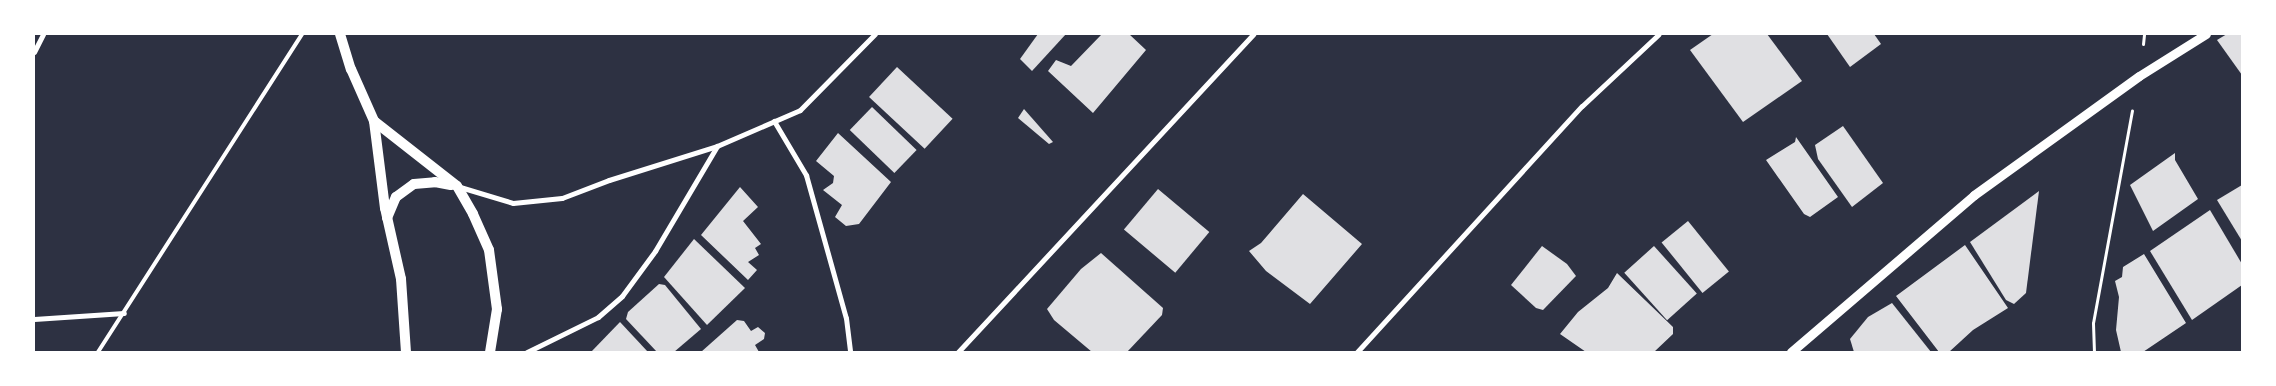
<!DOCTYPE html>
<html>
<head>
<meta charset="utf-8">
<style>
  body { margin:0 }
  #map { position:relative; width:2276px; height:386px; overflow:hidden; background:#2d3142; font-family:Raleway,sans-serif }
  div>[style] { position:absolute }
  .building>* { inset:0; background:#e0e0e3; transform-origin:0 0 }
  .path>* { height:3px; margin:-1.5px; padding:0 1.5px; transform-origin:1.5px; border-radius:1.5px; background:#fff }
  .service>* { height:4px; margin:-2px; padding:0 2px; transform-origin:2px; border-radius:2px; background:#fff }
  .minor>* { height:5px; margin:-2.5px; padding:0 2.5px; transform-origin:2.5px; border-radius:2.5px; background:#fff }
  .tertiary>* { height:9px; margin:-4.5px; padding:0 4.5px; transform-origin:4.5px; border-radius:4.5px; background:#fff }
  .secondary>* { height:10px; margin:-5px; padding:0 5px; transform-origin:5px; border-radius:5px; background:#fff }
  span { translate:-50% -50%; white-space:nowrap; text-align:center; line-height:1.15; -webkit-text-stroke:5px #fff; paint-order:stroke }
  .frame { position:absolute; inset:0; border:35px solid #fff; pointer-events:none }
</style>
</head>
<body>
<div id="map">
  <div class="building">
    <div style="clip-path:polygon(1038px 34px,1066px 34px,1032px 71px,1020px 59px)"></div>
    <div style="clip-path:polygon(1102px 34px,1129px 34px,1146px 50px,1093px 113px,1048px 71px,1056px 60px,1071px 66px)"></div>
    <div style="clip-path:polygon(1713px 34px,1767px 34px,1802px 81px,1743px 122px,1690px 50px)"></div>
    <div style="clip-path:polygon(1827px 34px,1874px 34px,1881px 44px,1850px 67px)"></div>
    <div style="clip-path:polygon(2227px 34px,2242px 34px,2242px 75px,2217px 40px)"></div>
    <div style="left:897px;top:67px;width:76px;height:41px;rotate:43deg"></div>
    <div style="left:872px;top:107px;width:62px;height:32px;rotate:44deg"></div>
    <div style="clip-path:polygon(1024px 109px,1053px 142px,1049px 144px,1018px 118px)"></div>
    <div style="clip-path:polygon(1843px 126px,1883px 183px,1852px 207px,1818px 159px,1815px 145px)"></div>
    <div style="clip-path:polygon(838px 133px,891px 182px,859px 224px,846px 226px,835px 217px,842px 205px,823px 190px,833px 183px,834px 176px,816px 161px)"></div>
    <div style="clip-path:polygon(1796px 137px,1838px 197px,1810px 217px,1804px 214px,1766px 160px,1795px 142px)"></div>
    <div style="clip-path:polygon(2175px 153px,2175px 160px,2198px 199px,2153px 231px,2130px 185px)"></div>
    <div style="clip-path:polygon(2242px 185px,2242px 241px,2217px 200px)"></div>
    <div style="clip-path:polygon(740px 187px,758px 207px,743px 221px,761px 244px,755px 248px,759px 255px,748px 262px,757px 270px,748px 280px,701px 235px)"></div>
    <div style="left:1158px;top:189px;width:67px;height:53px;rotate:40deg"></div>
    <div style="clip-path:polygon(2039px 191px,2026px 293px,2014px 304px,2006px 300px,1970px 242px)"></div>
    <div style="clip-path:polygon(1303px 194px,1362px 244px,1310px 304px,1266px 271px,1249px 251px,1261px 243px)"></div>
    <div style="clip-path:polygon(2210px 210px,2242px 264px,2242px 285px,2192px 320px,2150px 251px)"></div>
    <div style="left:1688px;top:221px;width:65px;height:34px;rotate:51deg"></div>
    <div style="clip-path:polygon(694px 239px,745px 288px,707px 325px,664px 277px)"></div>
    <div style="clip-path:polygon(1965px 245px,2008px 308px,1973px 330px,1949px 352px,1939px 352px,1896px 296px)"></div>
    <div style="clip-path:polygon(1542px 246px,1567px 264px,1576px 276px,1543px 310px,1536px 308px,1511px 285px)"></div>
    <div style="left:1654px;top:246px;width:64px;height:40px;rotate:48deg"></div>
    <div style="clip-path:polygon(1101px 253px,1163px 308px,1162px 315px,1127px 352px,1092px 352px,1054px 320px,1047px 309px,1081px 269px)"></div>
    <div style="clip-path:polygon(2144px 254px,2186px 323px,2143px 352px,2121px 352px,2116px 330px,2119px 297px,2115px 281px,2122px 277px,2123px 267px)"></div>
    <div style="clip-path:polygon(1617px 273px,1673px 327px,1673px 334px,1654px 352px,1586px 352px,1560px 334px,1578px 312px,1608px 288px)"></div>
    <div style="clip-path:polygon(659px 284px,665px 285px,701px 329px,674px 352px,657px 352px,626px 319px,628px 312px)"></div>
    <div style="clip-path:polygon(1892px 303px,1931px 352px,1854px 352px,1850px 339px,1868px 317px)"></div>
    <div style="clip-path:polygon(737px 320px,744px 321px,751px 331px,758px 327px,765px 333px,764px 339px,755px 345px,759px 352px,701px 352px)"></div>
    <div style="clip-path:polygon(620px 322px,648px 352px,591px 352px)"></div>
  </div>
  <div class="path">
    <div style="left:2143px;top:44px;width:10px;rotate:-84deg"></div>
    <div style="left:2094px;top:352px;width:29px;rotate:-92deg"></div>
    <div style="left:2093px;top:323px;width:216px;rotate:-79.6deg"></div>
  </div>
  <div class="service">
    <div style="left:98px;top:352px;width:378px;rotate:-57.3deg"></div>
  </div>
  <div class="minor">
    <div style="left:34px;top:52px;width:20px;rotate:-63deg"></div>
    <div style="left:774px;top:121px;width:63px;rotate:59.3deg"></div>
    <div style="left:806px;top:175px;width:148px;rotate:74.4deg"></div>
    <div style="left:846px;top:318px;width:34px;rotate:83deg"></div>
    <div style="left:460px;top:187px;width:55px;rotate:16.8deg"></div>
    <div style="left:513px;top:203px;width:49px;rotate:-5.8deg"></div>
    <div style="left:562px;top:198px;width:50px;rotate:-21deg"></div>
    <div style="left:609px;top:180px;width:113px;rotate:-17.5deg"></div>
    <div style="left:717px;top:146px;width:90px;rotate:-23.4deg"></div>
    <div style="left:800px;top:110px;width:107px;rotate:-45.4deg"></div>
    <div style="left:34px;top:319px;width:90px;rotate:-3.8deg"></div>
    <div style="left:527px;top:352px;width:79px;rotate:-26.2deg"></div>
    <div style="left:598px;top:317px;width:32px;rotate:-41deg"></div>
    <div style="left:622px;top:296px;width:56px;rotate:-53.7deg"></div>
    <div style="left:655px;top:251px;width:122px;rotate:-59.4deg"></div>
    <div style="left:958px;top:352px;width:434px;rotate:-47.1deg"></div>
    <div style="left:1357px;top:352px;width:333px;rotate:-47.6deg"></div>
    <div style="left:1582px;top:106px;width:105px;rotate:-43.1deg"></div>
  </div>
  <div class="tertiary">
    <div style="left:1791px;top:352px;width:241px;rotate:-40.6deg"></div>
    <div style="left:1974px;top:195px;width:203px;rotate:-35.8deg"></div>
    <div style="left:2139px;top:76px;width:79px;rotate:-32.1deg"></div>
  </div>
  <div class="secondary">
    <div style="left:340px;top:34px;width:37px;rotate:73deg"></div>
    <div style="left:351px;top:69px;width:57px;rotate:66.1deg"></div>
    <div style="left:374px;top:121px;width:88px;rotate:82.8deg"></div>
    <div style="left:385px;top:208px;width:73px;rotate:77.3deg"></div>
    <div style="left:401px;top:279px;width:73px;rotate:86.1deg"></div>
    <div style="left:374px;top:121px;width:105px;rotate:38.1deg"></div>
    <div style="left:457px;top:186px;width:32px;rotate:60deg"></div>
    <div style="left:473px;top:214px;width:39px;rotate:66deg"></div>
    <div style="left:489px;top:250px;width:60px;rotate:82.3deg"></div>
    <div style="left:497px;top:309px;width:44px;rotate:99.2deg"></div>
    <div style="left:387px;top:218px;width:23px;rotate:-67deg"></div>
    <div style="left:396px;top:197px;width:22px;rotate:-36deg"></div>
    <div style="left:414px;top:184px;width:21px;rotate:-5deg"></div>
    <div style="left:435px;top:182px;width:16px;rotate:11deg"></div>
  </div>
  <div class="frame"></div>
</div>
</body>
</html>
